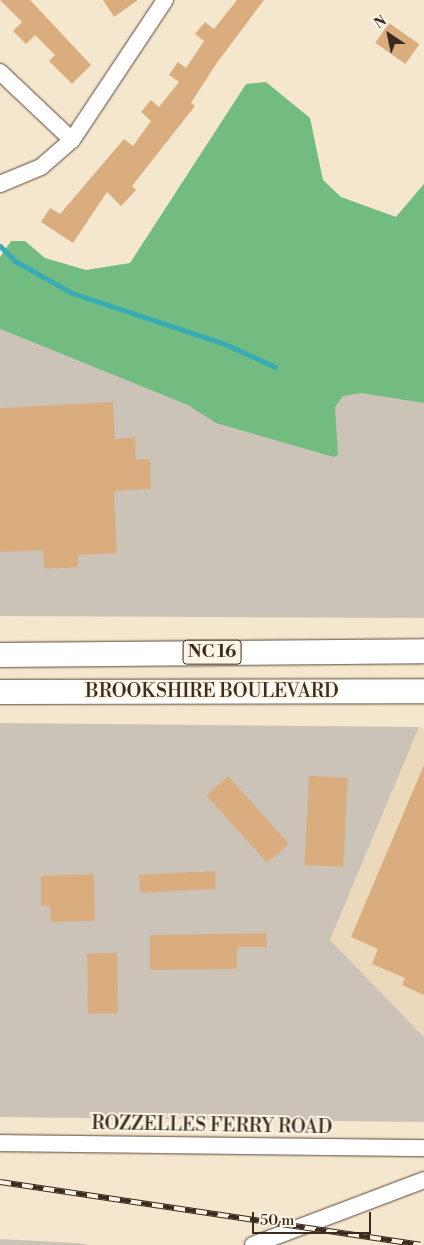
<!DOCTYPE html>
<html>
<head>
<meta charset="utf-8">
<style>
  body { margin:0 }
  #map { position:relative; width:424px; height:1245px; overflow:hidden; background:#f5e7cd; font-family:"Libre Bodoni",serif }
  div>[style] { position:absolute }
  .built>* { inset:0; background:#ecd8ba }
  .industrial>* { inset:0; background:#cbc3b8 }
  .forest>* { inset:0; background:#72bb81 }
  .stream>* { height:5px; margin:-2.5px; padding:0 2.5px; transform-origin:2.5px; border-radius:2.5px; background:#39abb4 }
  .building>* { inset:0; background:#daad7f; transform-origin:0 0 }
  .roads { filter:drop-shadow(0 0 1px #574638) drop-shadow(0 0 1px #574638) }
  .minor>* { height:16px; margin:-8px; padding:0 8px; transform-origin:8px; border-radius:8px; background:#fff }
  .highway>* { height:24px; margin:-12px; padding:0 12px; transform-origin:12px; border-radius:12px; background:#fff }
  .rail>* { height:5.5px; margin-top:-2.75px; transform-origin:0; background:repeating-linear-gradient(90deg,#fcf5e5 0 11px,#3b2a1e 0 22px); box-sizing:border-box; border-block:1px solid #3b2a1e }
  span { translate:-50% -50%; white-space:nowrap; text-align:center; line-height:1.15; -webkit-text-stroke:4px #fcf5e5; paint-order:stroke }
  .shield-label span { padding:1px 4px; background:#fcf5e5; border:1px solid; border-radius:4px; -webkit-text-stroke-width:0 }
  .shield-label { font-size:18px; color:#3b2a1e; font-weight:700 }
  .street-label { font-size:19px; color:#3b2a1e }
  .north { position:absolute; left:364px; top:10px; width:50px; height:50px; -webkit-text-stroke:4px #fcf5e5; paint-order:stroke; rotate:326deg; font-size:14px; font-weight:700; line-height:20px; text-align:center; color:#3b2a1e }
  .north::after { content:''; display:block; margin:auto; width:18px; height:22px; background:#3b2a1e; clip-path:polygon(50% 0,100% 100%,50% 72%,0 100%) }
  .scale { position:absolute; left:252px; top:1212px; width:119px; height:22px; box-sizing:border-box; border:2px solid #3b2a1e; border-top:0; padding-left:6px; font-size:15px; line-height:18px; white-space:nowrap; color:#3b2a1e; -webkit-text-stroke:4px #fcf5e5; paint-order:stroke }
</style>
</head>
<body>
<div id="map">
  <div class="built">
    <div style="clip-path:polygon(419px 727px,424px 728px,424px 1037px,330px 940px)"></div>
  </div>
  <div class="industrial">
    <div style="clip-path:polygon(424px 184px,424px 618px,0 616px,0 329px,224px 419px)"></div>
    <div style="clip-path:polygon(0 723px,419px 727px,330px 940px,424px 1037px,424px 1122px,0 1117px)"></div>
    <div style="clip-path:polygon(0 1239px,78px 1243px,89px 1245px,0 1245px)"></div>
  </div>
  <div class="forest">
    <div style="clip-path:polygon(266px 82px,310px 118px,323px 180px,341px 197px,396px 217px,424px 184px,424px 403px,361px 393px,343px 396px,335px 407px,338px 455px,334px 457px,216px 423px,188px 405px,0 329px,0 257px,11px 241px,25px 241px,45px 258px,86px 270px,130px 263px,246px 84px)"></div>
  </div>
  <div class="stream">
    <div style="left:0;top:246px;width:21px;rotate:45deg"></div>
    <div style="left:15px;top:261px;width:65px;rotate:29.3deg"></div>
    <div style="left:72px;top:293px;width:161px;rotate:18.4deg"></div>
    <div style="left:225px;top:344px;width:55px;rotate:24.7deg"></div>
  </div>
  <div class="building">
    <div style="clip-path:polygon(0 0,30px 0,91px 65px,72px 84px,49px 61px,55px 55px,35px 35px,26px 44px,13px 31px,22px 22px)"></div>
    <div style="clip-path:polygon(103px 0,138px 0,114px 17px)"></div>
    <div style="clip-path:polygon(237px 0,264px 0,216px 64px,191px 103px,195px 106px,132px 186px,136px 190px,121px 206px,107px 192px,73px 243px,41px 222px,50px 208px,60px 214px,124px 139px,133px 146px,151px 121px,141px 112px,151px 100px,159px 107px,179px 82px,169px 75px,178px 62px,186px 68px,204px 41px,195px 34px,205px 22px,214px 29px)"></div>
    <div style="left:389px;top:23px;width:37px;height:24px;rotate:35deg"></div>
    <div style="clip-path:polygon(113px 402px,115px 439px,135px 437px,136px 460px,150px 459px,151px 489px,114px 491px,117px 553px,78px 555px,78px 567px,44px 569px,43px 550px,0 552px,0 408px)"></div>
    <div style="clip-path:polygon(424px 765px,424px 995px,402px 985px,405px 978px,372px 964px,378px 949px,351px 937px)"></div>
    <div style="left:228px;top:776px;width:91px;height:29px;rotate:48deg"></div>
    <div style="left:309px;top:776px;width:39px;height:89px;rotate:3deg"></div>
    <div style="left:215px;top:871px;width:18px;height:76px;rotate:87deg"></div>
    <div style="clip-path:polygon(94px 874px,95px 921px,51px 922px,50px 906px,41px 906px,41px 876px)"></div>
    <div style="clip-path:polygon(266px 933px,267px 947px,237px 947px,237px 969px,150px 970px,150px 935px)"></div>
    <div style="left:117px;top:953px;width:60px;height:30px;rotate:89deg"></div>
  </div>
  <div class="roads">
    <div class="minor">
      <div style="left:0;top:72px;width:99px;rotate:43.4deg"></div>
      <div style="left:0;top:184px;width:44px;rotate:-22.5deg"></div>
      <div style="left:41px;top:167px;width:41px;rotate:-41.1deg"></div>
      <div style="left:72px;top:140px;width:168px;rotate:-56.4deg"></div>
      <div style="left:0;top:1143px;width:424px;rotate:0.7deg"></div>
      <div style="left:253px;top:1245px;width:183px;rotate:-20.8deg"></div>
    </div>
    <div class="highway">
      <div style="left:0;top:655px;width:424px;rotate:-0.5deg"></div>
      <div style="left:0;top:692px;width:424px;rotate:-0.1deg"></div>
    </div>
  </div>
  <div class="rail">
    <div style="left:0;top:1182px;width:425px;rotate:8.5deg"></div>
  </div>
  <div class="shield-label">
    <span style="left:212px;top:652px">NC 16</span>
  </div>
  <div class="street-label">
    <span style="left:212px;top:692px">BROOKSHIRE BOULEVARD</span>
    <span style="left:212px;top:1126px;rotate:1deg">ROZZELLES FERRY ROAD</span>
  </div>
  <div class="north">N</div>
  <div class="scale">50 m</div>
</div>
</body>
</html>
